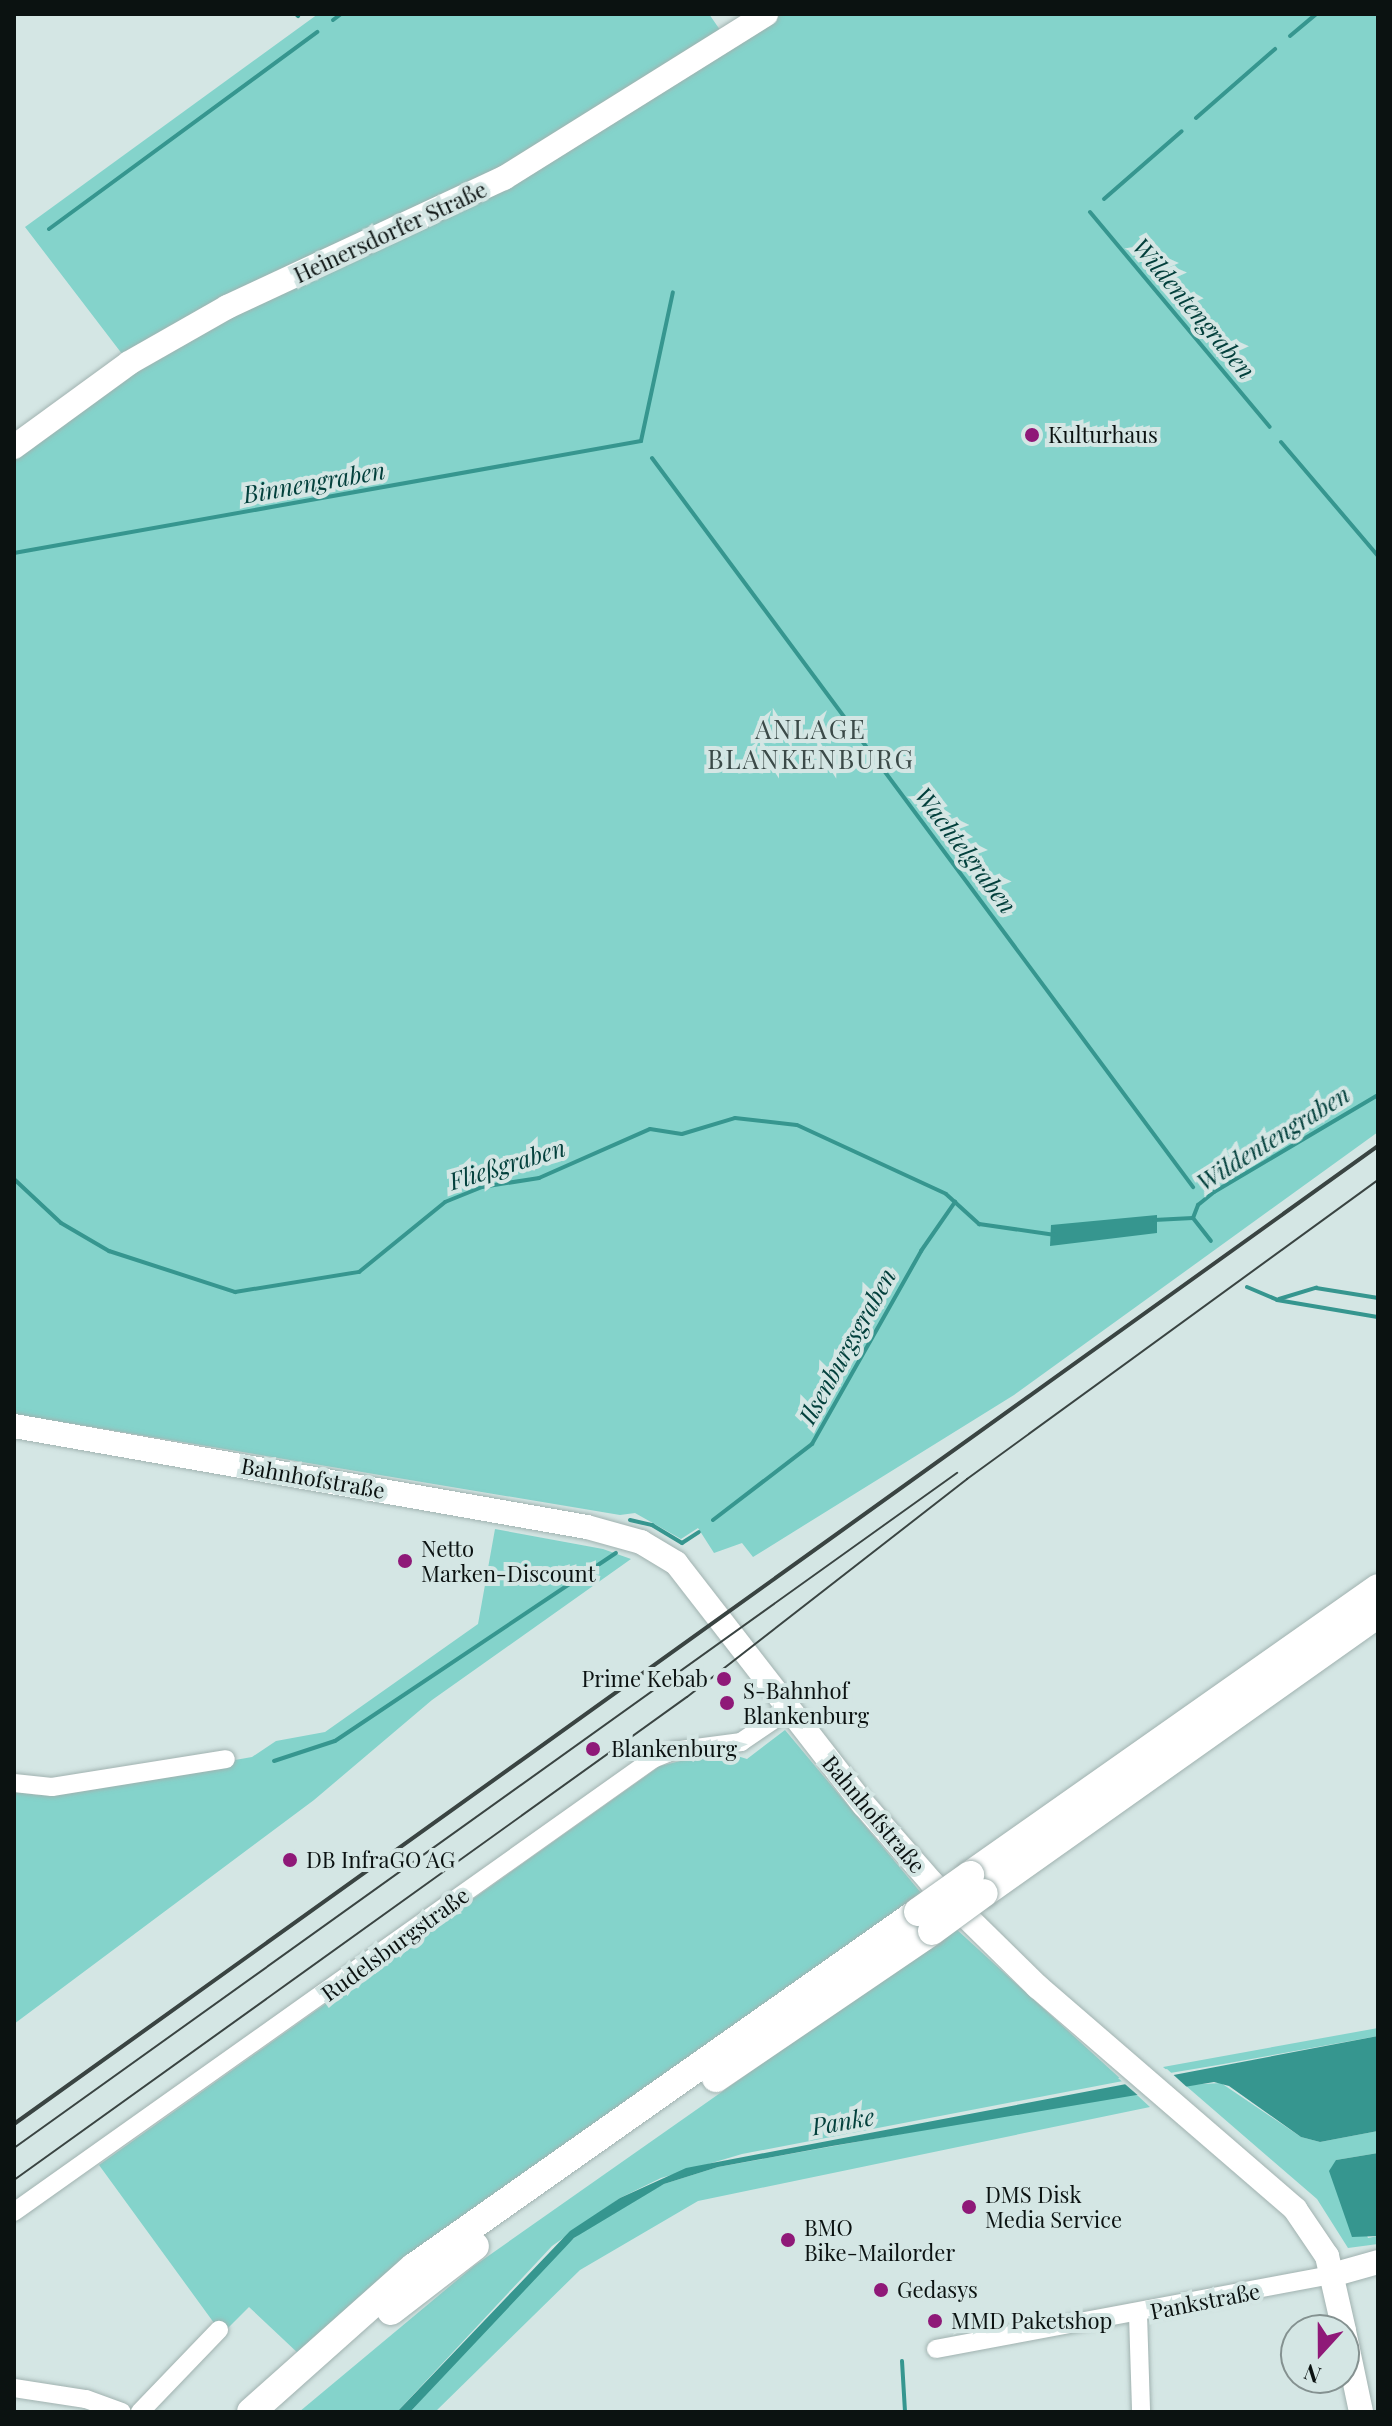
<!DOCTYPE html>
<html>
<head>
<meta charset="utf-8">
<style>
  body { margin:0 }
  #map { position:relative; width:1392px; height:2426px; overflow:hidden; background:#d4e6e4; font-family:"Playfair Display",serif }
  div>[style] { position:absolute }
  .green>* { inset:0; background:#84d3cb }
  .water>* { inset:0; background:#36968f }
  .pier>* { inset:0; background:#d4e6e4 }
  .stream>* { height:4px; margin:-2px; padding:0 2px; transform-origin:2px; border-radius:2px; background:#36968f }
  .roads { filter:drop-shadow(0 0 2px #a1b2b0) drop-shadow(0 0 2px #a1b2b0) }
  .minor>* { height:18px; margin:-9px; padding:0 9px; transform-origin:9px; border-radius:9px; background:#fff }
  .major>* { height:24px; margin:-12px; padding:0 12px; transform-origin:12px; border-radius:12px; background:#fff }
  .highway>* { height:28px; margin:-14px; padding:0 14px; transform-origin:14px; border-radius:14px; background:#fff }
  .tram>* { height:2px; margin:-1px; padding:0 1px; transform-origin:1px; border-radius:1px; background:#3a4442 }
  .rail>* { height:4px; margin:-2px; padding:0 2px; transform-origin:2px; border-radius:2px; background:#3a4442 }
  .bridges { filter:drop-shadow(0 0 2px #a1b2b0) drop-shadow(0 0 2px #a1b2b0) }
  .highway-bridge>* { height:28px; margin:-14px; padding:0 14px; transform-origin:14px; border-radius:14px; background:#fff }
  .dots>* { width:22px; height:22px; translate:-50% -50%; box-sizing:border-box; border:4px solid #d4e6e4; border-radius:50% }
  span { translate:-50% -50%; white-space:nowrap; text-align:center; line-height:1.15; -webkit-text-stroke:8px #d4e6e4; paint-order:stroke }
  .street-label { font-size:22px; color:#0b1211 }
  .poi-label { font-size:22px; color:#0b1211 }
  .left { translate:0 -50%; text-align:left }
  .right { translate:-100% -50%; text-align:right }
  .water-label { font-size:24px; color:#03403c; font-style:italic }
  .quarter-label { font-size:26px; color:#3b4a48; letter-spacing:2px }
  .frame { position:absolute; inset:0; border:16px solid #0b1211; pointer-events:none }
  .north { position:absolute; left:1280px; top:2314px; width:80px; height:80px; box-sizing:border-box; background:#d4e6e4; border:2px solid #849190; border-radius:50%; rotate:201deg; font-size:22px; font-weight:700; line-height:32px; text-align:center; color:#0b1211 }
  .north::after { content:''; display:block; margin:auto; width:28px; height:36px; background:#8f1978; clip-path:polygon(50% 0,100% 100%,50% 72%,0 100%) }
</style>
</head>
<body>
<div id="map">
  <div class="green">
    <div style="clip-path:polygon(318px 14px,709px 14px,727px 40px,766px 14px,1378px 14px,1378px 1132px,1014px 1395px,753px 1557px,742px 1543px,714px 1553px,698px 1528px,681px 1539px,635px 1513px,620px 1515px,14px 1414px,14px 447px,129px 363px,25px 227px)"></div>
    <div style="clip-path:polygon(495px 1529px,603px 1549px,631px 1559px,432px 1700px,314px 1800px,14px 2024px,14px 1791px,37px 1795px,252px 1757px,276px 1741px,325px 1732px,478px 1624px)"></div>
    <div style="clip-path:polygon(785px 1730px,922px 1894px,300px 2355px,249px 2307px,222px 2334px,99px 2165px,660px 1766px,721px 1751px,747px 1759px)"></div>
    <div style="clip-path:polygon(955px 1928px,1123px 2081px,742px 2154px,661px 2178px,620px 2198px,552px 2246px,397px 2412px,299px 2412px,474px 2266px)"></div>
    <div style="clip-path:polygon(1378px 2028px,1378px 2036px,1218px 2065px,1170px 2073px,1163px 2067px)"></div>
    <div style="clip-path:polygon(1221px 2083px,1301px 2137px,1320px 2142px,1378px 2131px,1378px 2153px,1336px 2160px,1368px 2238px,1378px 2236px,1378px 2244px,1348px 2248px,1317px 2199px,1185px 2085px)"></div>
    <div style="clip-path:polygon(1122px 2094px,1137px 2095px,1150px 2107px,698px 2201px,580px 2270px,435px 2412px,410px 2412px,556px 2253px,599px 2218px,664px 2184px,718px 2167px)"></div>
  </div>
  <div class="water">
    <div style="clip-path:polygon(1157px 1215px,1157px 1233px,1050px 1246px,1051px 1225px)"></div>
    <div style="clip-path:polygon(1378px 2036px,1378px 2131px,1320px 2142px,1301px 2137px,1229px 2086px,1214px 2082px,832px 2146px,718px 2167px,664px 2184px,574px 2238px,410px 2412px,397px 2412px,570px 2231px,620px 2198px,686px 2168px)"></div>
    <div style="clip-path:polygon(1378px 2153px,1378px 2236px,1352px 2237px,1329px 2171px,1336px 2160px)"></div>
  </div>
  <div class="pier">
    <div style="clip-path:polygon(1167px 2069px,1189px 2089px,1141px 2098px,1118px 2078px)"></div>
  </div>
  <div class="stream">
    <div style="left:296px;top:14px;width:3px;rotate:45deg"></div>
    <div style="left:333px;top:20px;width:10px;rotate:-37deg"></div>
    <div style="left:1290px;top:36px;width:34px;rotate:-40deg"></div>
    <div style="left:1196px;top:118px;width:105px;rotate:-41.1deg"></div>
    <div style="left:1104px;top:199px;width:103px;rotate:-41.1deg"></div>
    <div style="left:1090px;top:212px;width:280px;rotate:50.1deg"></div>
    <div style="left:49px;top:229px;width:333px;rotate:-36.3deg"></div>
    <div style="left:1281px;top:442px;width:150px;rotate:49.6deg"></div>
    <div style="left:652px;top:458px;width:908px;rotate:53.42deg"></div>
    <div style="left:14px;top:553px;width:637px;rotate:-10.13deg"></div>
    <div style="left:641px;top:441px;width:152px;rotate:-77.9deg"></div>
    <div style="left:14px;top:1179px;width:64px;rotate:43.1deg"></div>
    <div style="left:61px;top:1223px;width:56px;rotate:30.3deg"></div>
    <div style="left:109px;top:1251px;width:133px;rotate:18deg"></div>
    <div style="left:235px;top:1292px;width:126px;rotate:-9.2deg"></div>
    <div style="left:359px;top:1272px;width:111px;rotate:-39.1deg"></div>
    <div style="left:445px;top:1202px;width:40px;rotate:-22deg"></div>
    <div style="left:482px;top:1187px;width:58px;rotate:-9deg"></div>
    <div style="left:539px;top:1178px;width:121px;rotate:-23.8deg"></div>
    <div style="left:650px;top:1129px;width:32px;rotate:9deg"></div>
    <div style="left:682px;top:1134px;width:55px;rotate:-16.8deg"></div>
    <div style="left:735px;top:1118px;width:62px;rotate:6.4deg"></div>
    <div style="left:797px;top:1125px;width:164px;rotate:24.8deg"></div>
    <div style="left:946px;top:1194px;width:45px;rotate:42.3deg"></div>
    <div style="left:979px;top:1224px;width:77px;rotate:8.2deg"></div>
    <div style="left:1193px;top:1218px;width:14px;rotate:-69deg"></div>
    <div style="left:1198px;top:1205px;width:21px;rotate:-39deg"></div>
    <div style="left:1214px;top:1192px;width:191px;rotate:-30.6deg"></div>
    <div style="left:1154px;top:1220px;width:39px;rotate:-3deg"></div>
    <div style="left:1193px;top:1218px;width:29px;rotate:52deg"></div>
    <div style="left:1247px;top:1287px;width:33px;rotate:23deg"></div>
    <div style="left:1277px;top:1300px;width:102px;rotate:9.6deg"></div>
    <div style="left:1279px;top:1299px;width:39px;rotate:-17deg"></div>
    <div style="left:1316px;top:1288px;width:63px;rotate:9.2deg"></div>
    <div style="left:630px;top:1520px;width:23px;rotate:13deg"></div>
    <div style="left:652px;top:1525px;width:35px;rotate:31deg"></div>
    <div style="left:682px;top:1543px;width:20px;rotate:-33deg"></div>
    <div style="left:713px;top:1520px;width:125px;rotate:-37.5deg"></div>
    <div style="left:812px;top:1444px;width:222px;rotate:-60.5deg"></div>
    <div style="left:921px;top:1251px;width:60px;rotate:-55.2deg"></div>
    <div style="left:274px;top:1761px;width:64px;rotate:-18.2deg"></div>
    <div style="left:335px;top:1741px;width:338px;rotate:-33.8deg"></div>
    <div style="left:902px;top:2361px;width:51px;rotate:86.6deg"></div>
  </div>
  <div class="roads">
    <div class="minor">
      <div style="left:14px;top:1783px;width:38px;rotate:6deg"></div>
      <div style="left:52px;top:1787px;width:176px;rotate:-9.1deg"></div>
      <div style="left:14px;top:2212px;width:783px;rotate:-35.33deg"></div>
      <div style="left:653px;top:1759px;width:22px;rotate:-22deg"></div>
      <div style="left:673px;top:1751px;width:69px;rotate:-7.5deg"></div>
      <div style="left:741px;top:1742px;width:57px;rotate:-34.2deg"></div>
      <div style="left:1138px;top:2314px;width:98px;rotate:88.2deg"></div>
      <div style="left:936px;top:2349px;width:403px;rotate:-10.6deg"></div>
      <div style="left:14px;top:2388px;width:73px;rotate:8.7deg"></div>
      <div style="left:86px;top:2399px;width:38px;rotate:20deg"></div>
      <div style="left:140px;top:2412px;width:114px;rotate:-46.1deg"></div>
    </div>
    <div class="major">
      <div style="left:14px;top:447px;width:142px;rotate:-36.1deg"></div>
      <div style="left:129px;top:363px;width:113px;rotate:-29.7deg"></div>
      <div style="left:227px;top:307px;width:306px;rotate:-25deg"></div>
      <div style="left:504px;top:178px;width:309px;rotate:-32deg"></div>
      <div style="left:14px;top:1426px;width:582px;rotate:10deg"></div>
      <div style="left:587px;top:1527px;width:56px;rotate:15.5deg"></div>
      <div style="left:641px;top:1542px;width:41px;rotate:31deg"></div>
      <div style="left:676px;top:1563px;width:306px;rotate:52.2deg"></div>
      <div style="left:864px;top:1805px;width:103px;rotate:48.9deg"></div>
      <div style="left:932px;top:1883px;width:148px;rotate:44.5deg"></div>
      <div style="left:1038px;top:1987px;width:340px;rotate:40.8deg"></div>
      <div style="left:1295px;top:2209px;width:57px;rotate:55.8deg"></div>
      <div style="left:1327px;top:2256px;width:76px;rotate:77.1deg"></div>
      <div style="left:1332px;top:2275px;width:48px;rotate:-15.8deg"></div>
      <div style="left:1344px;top:2331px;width:83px;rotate:78.1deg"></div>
    </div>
    <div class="highway">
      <div style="left:970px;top:1875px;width:499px;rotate:-35.1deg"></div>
      <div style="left:984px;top:1893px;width:483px;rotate:-35.3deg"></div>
      <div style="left:716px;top:2078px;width:261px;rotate:-34.2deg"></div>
      <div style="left:391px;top:2311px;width:106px;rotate:-37.7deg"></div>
      <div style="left:251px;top:2412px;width:218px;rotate:-41.7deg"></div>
      <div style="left:414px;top:2267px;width:616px;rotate:-35.16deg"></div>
    </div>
  </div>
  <div class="tram">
    <div style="left:14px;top:2148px;width:1160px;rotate:-35.6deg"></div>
    <div style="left:14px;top:2180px;width:828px;rotate:-35.67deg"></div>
    <div style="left:687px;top:1697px;width:355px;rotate:-37.9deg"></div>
    <div style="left:967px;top:1479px;width:508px;rotate:-36.04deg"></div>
  </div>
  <div class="rail">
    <div style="left:14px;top:2124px;width:1678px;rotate:-35.64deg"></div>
  </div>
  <div class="bridges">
    <div class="highway-bridge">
      <div style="left:918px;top:1912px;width:64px;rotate:-35.4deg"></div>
      <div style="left:932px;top:1931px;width:64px;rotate:-36.2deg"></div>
    </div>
  </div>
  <div class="dots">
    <div style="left:1032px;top:435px;background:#8f1978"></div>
    <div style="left:405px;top:1561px;background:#8f1978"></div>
    <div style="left:724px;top:1679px;background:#8f1978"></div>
    <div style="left:727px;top:1703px;background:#8f1978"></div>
    <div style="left:593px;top:1749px;background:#8f1978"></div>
    <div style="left:290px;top:1860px;background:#8f1978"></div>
    <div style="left:969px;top:2207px;background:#8f1978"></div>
    <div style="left:788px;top:2240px;background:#8f1978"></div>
    <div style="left:881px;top:2290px;background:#8f1978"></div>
    <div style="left:935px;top:2321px;background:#8f1978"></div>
  </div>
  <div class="street-label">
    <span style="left:390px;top:232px;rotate:-25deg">Heinersdorfer Straße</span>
    <span style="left:313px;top:1478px;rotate:10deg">Bahnhofstraße</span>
    <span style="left:874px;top:1814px;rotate:50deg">Bahnhofstraße</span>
    <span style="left:395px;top:1944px;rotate:-36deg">Rudelsburgstraße</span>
    <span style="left:1205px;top:2301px;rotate:-11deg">Pankstraße</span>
  </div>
  <div class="poi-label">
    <span class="left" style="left:1048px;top:435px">Kulturhaus</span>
    <span class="left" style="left:421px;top:1561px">Netto<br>Marken-Discount</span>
    <span class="right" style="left:708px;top:1679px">Prime Kebab</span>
    <span class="left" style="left:743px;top:1703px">S-Bahnhof<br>Blankenburg</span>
    <span class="left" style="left:611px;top:1749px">Blankenburg</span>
    <span class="left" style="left:306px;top:1860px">DB InfraGO AG</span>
    <span class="left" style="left:985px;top:2207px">DMS Disk<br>Media Service</span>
    <span class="left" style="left:804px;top:2240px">BMO<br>Bike-Mailorder</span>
    <span class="left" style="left:897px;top:2290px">Gedasys</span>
    <span class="left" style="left:951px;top:2321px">MMD Paketshop</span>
  </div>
  <div class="water-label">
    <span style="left:1194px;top:308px;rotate:50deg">Wildentengraben</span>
    <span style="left:314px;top:482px;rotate:-10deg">Binnengraben</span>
    <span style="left:966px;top:850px;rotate:53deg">Wachtelgraben</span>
    <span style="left:1273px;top:1138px;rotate:-32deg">Wildentengraben</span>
    <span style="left:507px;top:1164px;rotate:-17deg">Fließgraben</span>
    <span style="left:847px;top:1346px;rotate:-61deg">Ilsenburgsgraben</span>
    <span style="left:843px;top:2121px;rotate:-10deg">Panke</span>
  </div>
  <div class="quarter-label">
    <span style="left:811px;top:744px">ANLAGE<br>BLANKENBURG</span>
  </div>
  <div class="frame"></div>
  <div class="north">N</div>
</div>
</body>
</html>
